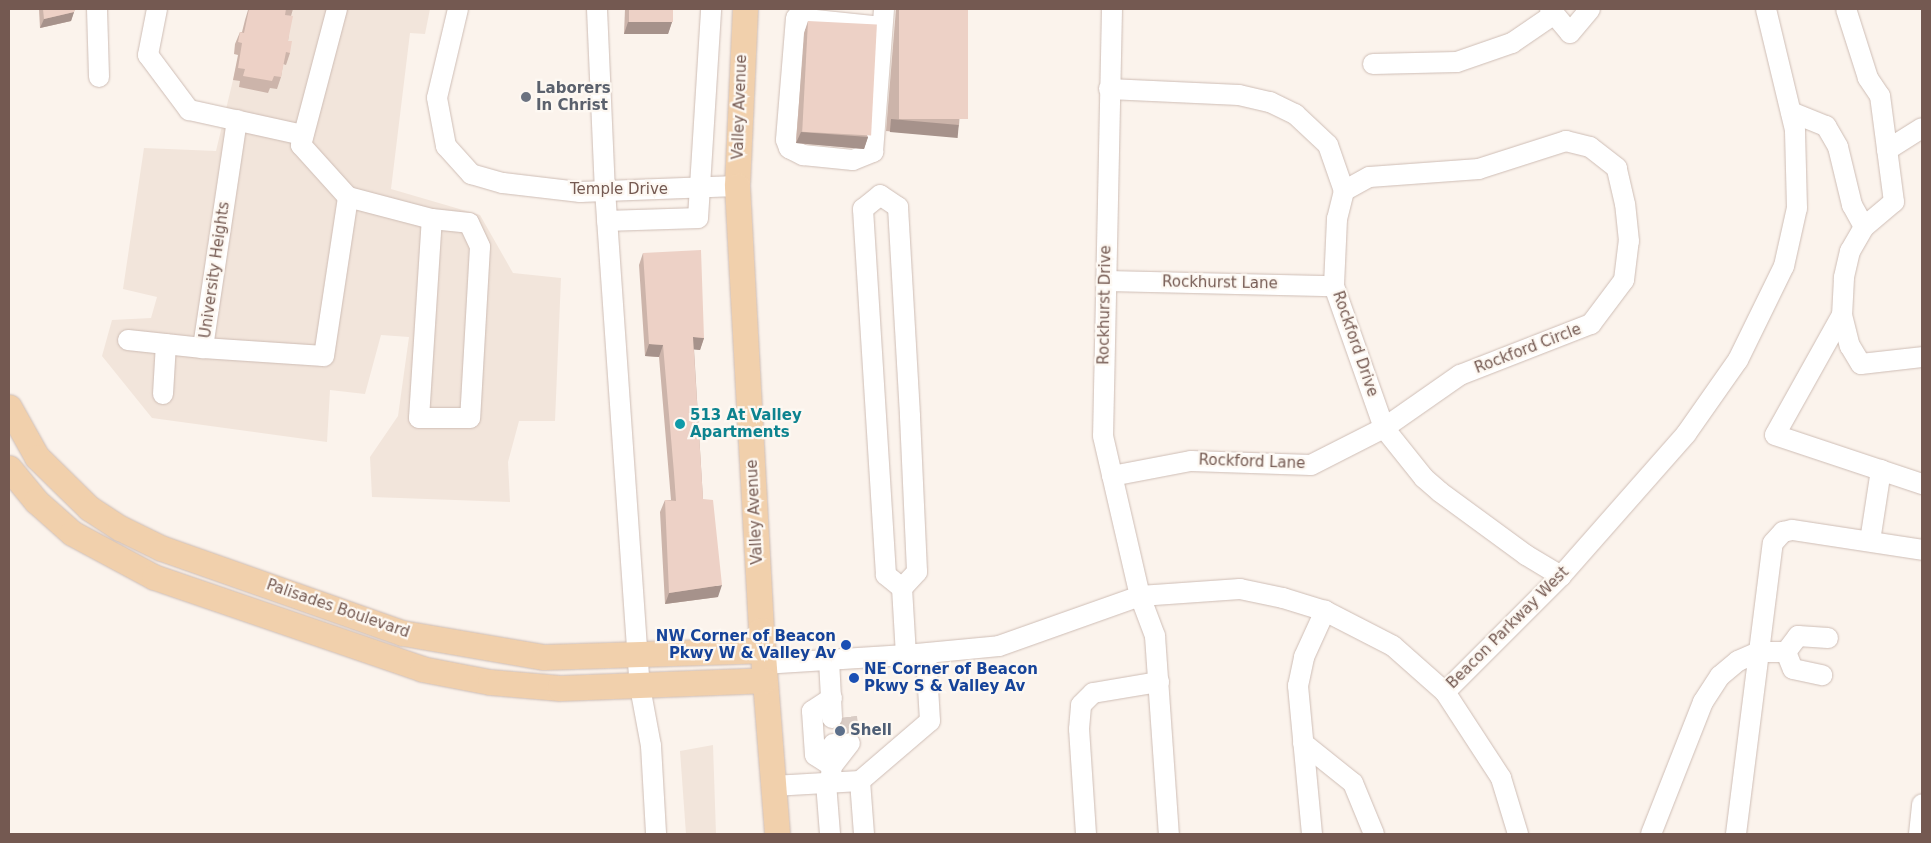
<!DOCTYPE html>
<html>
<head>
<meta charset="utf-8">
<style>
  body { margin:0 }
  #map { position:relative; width:1931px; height:843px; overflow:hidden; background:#fbf3ec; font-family:"DejaVu Sans",sans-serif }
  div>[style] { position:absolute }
  .residential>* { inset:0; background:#f2e5db }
  .minor-tunnel>* { height:20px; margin-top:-10px; transform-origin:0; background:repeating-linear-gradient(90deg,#d9ccc5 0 20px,transparent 0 30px) }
  .roads { filter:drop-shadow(0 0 1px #cebdb5) drop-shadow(0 0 1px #cebdb5) }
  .minor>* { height:20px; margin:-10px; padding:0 10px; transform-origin:10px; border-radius:10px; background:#fff }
  .major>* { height:25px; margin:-12.5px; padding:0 12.5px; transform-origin:12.5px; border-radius:12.5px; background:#f1d0ac }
  .wall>* { inset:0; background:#ccb4aa }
  .shaded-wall>* { inset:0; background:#a6928b; transform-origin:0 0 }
  .building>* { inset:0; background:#edd1c6; transform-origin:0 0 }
  .dots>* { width:14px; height:14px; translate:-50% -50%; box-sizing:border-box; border:2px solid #fdf8f2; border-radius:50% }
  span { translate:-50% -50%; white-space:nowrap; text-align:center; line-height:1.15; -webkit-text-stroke:4.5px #fdf8f2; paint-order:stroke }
  .worship-label { font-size:15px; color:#5b616d; font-weight:700 }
  .left { translate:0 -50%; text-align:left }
  .street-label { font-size:15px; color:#745951 }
  .culture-label { font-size:15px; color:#0d838f; font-weight:700 }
  .transit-label { font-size:15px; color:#164399; font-weight:700 }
  .right { translate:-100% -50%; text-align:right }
  .service-label { font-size:15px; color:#4e5e75; font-weight:700 }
  .frame { position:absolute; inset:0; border:10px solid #745951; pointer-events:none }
</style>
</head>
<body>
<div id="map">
  <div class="residential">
    <div style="clip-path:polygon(250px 9px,430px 9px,425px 34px,410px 33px,391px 189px,480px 215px,513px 273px,561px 278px,555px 421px,519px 421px,508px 462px,510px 502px,372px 497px,370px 457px,398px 416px,409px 337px,381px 335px,365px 394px,330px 390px,327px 442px,152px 418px,102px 356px,112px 320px,151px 318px,157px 297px,123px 289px,144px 148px,216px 151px)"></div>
    <div style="clip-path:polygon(713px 745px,716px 834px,686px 834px,680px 751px)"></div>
  </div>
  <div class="minor-tunnel">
    <div style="left:847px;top:717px;width:26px;rotate:83deg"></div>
  </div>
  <div class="roads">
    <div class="minor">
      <div style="left:97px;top:9px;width:68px;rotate:88.3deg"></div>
      <div style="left:157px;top:9px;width:47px;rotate:101.1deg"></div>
      <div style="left:148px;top:55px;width:69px;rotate:53.3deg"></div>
      <div style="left:189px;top:110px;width:117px;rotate:12.4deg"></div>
      <div style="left:337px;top:9px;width:141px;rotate:104.8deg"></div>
      <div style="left:301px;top:145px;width:70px;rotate:47.9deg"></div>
      <div style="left:458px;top:9px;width:91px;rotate:103.3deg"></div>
      <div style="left:437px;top:98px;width:49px;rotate:79.4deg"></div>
      <div style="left:446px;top:146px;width:38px;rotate:48deg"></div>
      <div style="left:471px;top:174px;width:33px;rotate:16deg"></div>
      <div style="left:503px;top:183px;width:78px;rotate:6.7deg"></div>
      <div style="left:580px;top:192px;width:157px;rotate:-2.2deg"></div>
      <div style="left:597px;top:9px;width:181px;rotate:87.5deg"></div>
      <div style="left:605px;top:190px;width:498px;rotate:86deg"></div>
      <div style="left:640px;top:687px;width:60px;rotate:79.4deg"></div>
      <div style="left:651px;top:746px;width:88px;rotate:86.7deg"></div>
      <div style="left:1112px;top:9px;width:427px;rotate:91.2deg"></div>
      <div style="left:1103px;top:436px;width:164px;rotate:77deg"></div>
      <div style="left:1140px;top:596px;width:43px;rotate:69.4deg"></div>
      <div style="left:1155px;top:636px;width:198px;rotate:86deg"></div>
      <div style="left:1550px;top:9px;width:31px;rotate:50deg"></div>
      <div style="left:1570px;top:33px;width:31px;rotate:-50deg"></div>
      <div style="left:882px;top:27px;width:86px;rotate:-174deg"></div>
      <div style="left:796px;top:18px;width:122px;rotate:94.7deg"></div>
      <div style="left:786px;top:140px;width:9px;rotate:69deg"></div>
      <div style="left:789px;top:148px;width:16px;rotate:27deg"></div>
      <div style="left:803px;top:155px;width:50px;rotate:5.7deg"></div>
      <div style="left:853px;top:160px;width:22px;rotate:-22deg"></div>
      <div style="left:873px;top:152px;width:143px;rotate:-85.6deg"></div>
      <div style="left:1373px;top:64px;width:84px;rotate:-1.4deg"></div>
      <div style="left:1457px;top:62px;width:58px;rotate:-19.1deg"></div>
      <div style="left:1512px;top:43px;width:50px;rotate:-34.3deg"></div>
      <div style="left:1109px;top:89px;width:130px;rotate:2.6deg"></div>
      <div style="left:1239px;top:95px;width:32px;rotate:13deg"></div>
      <div style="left:1270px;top:102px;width:28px;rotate:26deg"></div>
      <div style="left:1295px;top:114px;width:45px;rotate:43.2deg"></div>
      <div style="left:1328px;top:145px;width:49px;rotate:70.8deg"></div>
      <div style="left:1344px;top:191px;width:29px;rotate:104deg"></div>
      <div style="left:1337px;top:219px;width:67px;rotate:92.6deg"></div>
      <div style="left:1334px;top:286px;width:151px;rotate:70.6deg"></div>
      <div style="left:1384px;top:428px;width:64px;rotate:51.3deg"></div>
      <div style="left:1424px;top:478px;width:21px;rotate:41deg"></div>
      <div style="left:1440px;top:492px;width:107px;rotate:36.2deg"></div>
      <div style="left:1526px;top:555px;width:41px;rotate:31deg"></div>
      <div style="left:1791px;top:112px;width:38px;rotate:22deg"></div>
      <div style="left:1826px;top:126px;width:24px;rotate:60deg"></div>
      <div style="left:1838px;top:147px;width:60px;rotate:76.4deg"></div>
      <div style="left:1852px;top:205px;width:25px;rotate:61deg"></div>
      <div style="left:1864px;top:227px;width:39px;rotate:-40deg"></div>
      <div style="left:1894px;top:202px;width:107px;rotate:-97.5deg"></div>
      <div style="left:1880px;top:96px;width:22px;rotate:-124deg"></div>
      <div style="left:1868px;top:78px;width:72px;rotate:-107.7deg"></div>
      <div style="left:237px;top:120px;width:231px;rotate:98.5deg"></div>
      <div style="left:203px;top:348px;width:121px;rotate:3.8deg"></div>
      <div style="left:324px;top:356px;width:161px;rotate:-81.4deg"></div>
      <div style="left:348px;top:197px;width:87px;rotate:14.7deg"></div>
      <div style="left:432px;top:219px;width:37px;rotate:6deg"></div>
      <div style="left:469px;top:223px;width:26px;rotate:65deg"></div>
      <div style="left:480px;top:247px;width:171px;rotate:93.3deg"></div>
      <div style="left:470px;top:418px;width:51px;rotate:180deg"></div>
      <div style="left:419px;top:418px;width:199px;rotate:-86.3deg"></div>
      <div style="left:1887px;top:150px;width:41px;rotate:-32.2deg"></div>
      <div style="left:880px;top:195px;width:22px;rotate:34deg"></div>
      <div style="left:898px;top:207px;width:210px;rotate:86.7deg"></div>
      <div style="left:910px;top:417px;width:155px;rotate:87.4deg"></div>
      <div style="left:917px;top:572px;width:22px;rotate:133deg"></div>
      <div style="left:902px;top:588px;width:21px;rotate:-141deg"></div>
      <div style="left:886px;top:575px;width:367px;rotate:-93.6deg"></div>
      <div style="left:863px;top:209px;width:22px;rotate:-39deg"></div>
      <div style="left:607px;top:221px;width:91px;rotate:-1.9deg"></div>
      <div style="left:698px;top:218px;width:209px;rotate:-86.4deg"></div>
      <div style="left:1864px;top:227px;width:28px;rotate:120deg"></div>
      <div style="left:1850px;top:251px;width:28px;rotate:103deg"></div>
      <div style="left:1844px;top:278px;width:37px;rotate:93deg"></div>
      <div style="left:1842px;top:315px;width:32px;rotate:76deg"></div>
      <div style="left:1850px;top:346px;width:21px;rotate:59deg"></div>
      <div style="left:1861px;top:364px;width:61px;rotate:-6.5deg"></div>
      <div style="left:1106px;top:281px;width:228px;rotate:1.3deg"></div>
      <div style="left:1842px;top:315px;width:137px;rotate:119.2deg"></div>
      <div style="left:1775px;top:435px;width:155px;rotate:18.4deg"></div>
      <div style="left:128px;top:340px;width:75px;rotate:6.1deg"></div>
      <div style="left:163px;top:394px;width:50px;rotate:-86.6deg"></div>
      <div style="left:1112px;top:476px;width:80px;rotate:-10.8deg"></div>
      <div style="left:1191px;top:461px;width:120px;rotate:1.9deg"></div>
      <div style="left:1311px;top:465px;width:82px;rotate:-26.9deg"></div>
      <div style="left:1384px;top:428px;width:93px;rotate:-34.9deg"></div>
      <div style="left:1460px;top:375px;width:141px;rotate:-21.3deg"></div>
      <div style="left:1591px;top:324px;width:55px;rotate:-53.1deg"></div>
      <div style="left:1624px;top:280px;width:39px;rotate:-83deg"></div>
      <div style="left:1629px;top:241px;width:37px;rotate:-96deg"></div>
      <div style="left:1625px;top:204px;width:37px;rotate:-103deg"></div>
      <div style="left:1617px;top:168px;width:34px;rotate:-142deg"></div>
      <div style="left:1590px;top:147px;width:25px;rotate:-166deg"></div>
      <div style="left:1566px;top:141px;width:91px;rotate:162.2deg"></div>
      <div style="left:1479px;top:169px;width:110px;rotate:175.8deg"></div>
      <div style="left:1369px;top:177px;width:29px;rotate:151deg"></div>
      <div style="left:1870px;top:541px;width:72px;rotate:-81.2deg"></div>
      <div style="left:902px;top:588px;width:67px;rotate:86.6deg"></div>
      <div style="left:1786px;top:652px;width:18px;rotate:68deg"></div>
      <div style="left:1793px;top:669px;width:30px;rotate:12deg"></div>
      <div style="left:829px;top:660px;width:58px;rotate:87deg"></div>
      <div style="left:763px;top:664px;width:143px;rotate:-3.6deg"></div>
      <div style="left:906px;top:655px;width:93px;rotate:-5.5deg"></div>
      <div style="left:999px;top:646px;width:150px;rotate:-19.5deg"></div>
      <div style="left:1140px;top:596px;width:100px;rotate:-4deg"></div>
      <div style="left:1240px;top:589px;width:44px;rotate:11.8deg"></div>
      <div style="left:1283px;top:598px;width:44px;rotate:17.2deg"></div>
      <div style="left:1325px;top:611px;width:76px;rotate:27.2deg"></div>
      <div style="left:1393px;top:646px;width:69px;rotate:41.5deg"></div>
      <div style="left:1445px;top:692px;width:103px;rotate:56.9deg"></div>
      <div style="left:1501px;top:778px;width:59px;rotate:73.1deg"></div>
      <div style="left:1445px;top:692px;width:164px;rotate:-45deg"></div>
      <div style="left:1561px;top:576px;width:189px;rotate:-48.6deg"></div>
      <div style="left:1686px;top:434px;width:90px;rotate:-54.9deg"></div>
      <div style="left:1738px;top:360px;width:105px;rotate:-63.9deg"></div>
      <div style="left:1784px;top:266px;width:59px;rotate:-77.4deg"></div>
      <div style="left:1797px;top:208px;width:78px;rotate:-91.5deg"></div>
      <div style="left:1795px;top:130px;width:124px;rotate:-103.5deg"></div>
      <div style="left:832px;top:698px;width:24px;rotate:147deg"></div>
      <div style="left:812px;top:711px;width:44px;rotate:86.1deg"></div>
      <div style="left:815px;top:755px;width:20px;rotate:33deg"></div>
      <div style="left:1303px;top:743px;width:64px;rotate:38.7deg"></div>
      <div style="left:1353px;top:783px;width:55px;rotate:67.6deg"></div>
      <div style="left:832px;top:766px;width:29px;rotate:-52deg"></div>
      <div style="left:831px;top:776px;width:32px;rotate:-86deg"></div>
      <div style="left:860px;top:781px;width:53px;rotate:85.7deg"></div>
      <div style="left:826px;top:783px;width:51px;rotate:85.5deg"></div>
      <div style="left:773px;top:786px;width:87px;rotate:-3.3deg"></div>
      <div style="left:860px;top:781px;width:92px;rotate:-40.6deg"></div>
      <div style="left:930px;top:721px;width:67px;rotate:-93.4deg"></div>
      <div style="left:1086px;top:834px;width:105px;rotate:-93.8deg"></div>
      <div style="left:1079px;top:729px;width:24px;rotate:-85deg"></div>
      <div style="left:1081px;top:705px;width:17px;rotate:-45deg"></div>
      <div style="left:1093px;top:693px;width:67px;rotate:-9.5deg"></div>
      <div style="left:1312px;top:834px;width:149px;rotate:-95.4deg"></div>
      <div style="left:1298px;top:686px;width:30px;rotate:-78deg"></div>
      <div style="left:1304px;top:657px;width:51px;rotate:-65.5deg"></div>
      <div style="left:1651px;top:834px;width:142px;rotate:-68.5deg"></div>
      <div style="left:1703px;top:702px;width:31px;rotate:-57deg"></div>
      <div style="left:1720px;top:676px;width:23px;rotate:-40deg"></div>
      <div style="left:1738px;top:661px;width:22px;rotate:-24deg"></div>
      <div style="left:1758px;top:652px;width:28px"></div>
      <div style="left:1786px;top:652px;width:20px;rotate:-53deg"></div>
      <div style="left:1798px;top:636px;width:30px;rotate:4deg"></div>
      <div style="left:1736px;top:834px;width:293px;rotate:-82.8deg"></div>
      <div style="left:1773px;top:543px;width:15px;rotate:-48deg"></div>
      <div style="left:1783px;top:532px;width:9px;rotate:-13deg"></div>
      <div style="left:1792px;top:530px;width:132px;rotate:8.7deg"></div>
      <div style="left:1919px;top:834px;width:30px;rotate:-84deg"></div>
    </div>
    <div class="major">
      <div style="left:745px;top:9px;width:177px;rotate:92.6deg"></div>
      <div style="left:737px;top:186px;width:445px;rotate:86.9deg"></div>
      <div style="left:761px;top:630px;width:205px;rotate:85.5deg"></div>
      <div style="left:9px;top:407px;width:57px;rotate:60.8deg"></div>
      <div style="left:37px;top:457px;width:73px;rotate:44.4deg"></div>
      <div style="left:89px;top:508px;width:37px;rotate:33deg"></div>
      <div style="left:120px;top:528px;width:46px;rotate:26deg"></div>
      <div style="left:161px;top:548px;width:256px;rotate:19.4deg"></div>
      <div style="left:403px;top:633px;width:143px;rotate:9.7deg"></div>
      <div style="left:544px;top:657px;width:218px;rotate:-1.8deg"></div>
      <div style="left:9px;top:468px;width:43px;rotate:50.7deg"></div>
      <div style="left:36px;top:501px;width:48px;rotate:41.6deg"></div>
      <div style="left:72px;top:533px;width:93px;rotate:28.2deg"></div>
      <div style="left:154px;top:577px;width:283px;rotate:18.9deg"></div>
      <div style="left:422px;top:669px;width:69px;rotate:10.8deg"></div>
      <div style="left:490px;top:682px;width:70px;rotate:4.9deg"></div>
      <div style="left:560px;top:688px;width:204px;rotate:-2.2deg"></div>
    </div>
  </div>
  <div class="wall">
    <div style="clip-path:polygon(39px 9px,75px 9px,71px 21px,40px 28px)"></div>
    <div style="clip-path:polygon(246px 9px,293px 9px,291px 16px,288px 41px,290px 53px,286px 65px,283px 64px,281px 77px,277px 89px,270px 88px,268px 93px,239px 87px,240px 81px,233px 80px,238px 55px,234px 54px,235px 44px,240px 32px,242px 32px,245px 20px,248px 10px)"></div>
    <div style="clip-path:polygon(625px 9px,673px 9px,672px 22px,668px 34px,624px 34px)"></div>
    <div style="clip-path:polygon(896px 9px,968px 9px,959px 125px,955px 137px,886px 131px)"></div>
    <div style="clip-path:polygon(808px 21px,868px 137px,864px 149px,796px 143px,804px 33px)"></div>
    <div style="clip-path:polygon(643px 253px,704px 338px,700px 350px,694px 349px,703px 499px,718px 597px,665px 604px,660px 512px,665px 500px,671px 500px,659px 357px,645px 356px,639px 265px)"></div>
  </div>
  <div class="shaded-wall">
    <div style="clip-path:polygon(74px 12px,71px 21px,40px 28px,44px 19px)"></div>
    <div style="clip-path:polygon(628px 22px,672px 22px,668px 34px,624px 34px)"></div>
    <div style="left:891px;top:119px;width:68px;height:13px;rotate:5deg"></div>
    <div style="clip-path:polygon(801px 132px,868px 137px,864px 149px,796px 143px)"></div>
    <div style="clip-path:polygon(693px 337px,704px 338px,700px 350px,689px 349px)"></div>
    <div style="clip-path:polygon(649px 344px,663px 345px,659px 357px,645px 356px)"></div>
    <div style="clip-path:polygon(722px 585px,718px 597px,665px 604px,669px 593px)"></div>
  </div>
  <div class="building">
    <div style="clip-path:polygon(43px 9px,75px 9px,74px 12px,44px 19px)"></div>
    <div style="clip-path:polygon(249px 9px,256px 10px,256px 9px,286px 9px,285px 15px,293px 16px,288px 41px,292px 41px,290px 53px,286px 52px,281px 77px,274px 76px,272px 81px,243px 76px,245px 69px,238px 68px,242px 43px,238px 42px,240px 32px,244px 33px)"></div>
    <div style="left:629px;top:9px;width:44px;height:13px"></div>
    <div style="left:899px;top:9px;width:69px;height:110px"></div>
    <div style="left:808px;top:21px;width:69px;height:111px;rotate:3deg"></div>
    <div style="clip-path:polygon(701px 250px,704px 338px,693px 337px,703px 499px,713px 500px,722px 585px,669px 593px,665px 500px,676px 501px,674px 473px,663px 345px,649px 344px,643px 253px)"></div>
  </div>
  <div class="dots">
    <div style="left:526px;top:97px;background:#6b7280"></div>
    <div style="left:680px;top:424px;background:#0f9aa8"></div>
    <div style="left:846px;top:645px;background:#1a4fb4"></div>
    <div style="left:854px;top:678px;background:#1a4fb4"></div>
    <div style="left:840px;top:731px;background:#5c6f8a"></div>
  </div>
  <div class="worship-label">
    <span class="left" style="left:536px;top:97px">Laborers<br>In Christ</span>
  </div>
  <div class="street-label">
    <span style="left:740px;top:107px;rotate:-88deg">Valley Avenue</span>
    <span style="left:619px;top:190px">Temple Drive</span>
    <span style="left:215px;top:270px;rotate:-82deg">University Heights</span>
    <span style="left:1220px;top:283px;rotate:1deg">Rockhurst Lane</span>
    <span style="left:1105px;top:305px;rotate:-89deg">Rockhurst Drive</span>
    <span style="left:1355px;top:344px;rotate:71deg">Rockford Drive</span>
    <span style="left:1528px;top:349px;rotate:-21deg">Rockford Circle</span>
    <span style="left:1252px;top:462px;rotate:2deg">Rockford Lane</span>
    <span style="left:755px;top:512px;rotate:-93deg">Valley Avenue</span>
    <span style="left:338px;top:609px;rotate:19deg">Palisades Boulevard</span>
    <span style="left:1508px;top:628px;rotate:-45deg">Beacon Parkway West</span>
  </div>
  <div class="culture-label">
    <span class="left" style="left:690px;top:424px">513 At Valley<br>Apartments</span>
  </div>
  <div class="transit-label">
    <span class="right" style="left:836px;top:645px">NW Corner of Beacon<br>Pkwy W &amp; Valley Av</span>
    <span class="left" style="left:864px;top:678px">NE Corner of Beacon<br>Pkwy S &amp; Valley Av</span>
  </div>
  <div class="service-label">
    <span class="left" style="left:850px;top:731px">Shell</span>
  </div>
  <div class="frame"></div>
</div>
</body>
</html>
